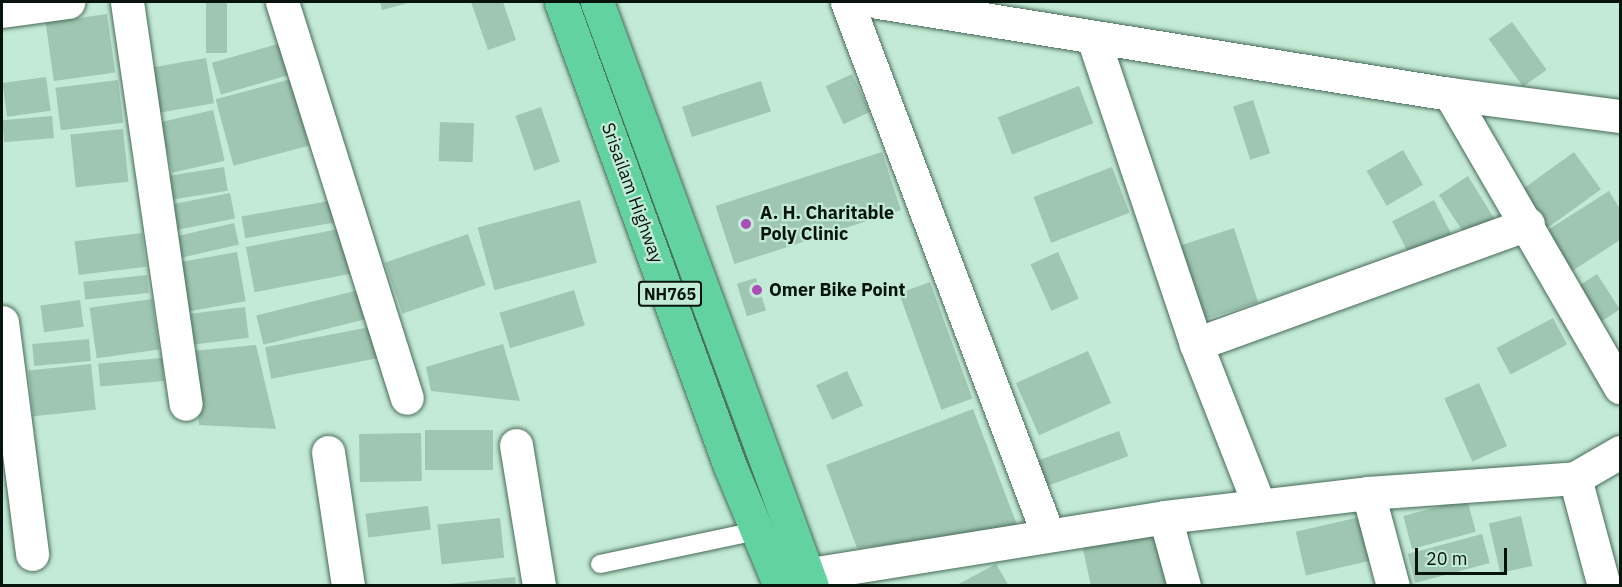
<!DOCTYPE html>
<html>
<head>
<meta charset="utf-8">
<style>
  body { margin:0 }
  #map { position:relative; width:1622px; height:587px; overflow:hidden; background:#c3ead6; font-family:"IBM Plex Sans",sans-serif }
  div>[style] { position:absolute }
  .building>* { inset:0; background:#9fc6b2; transform-origin:0 0 }
  .roads { filter:drop-shadow(0 0 2px #466a58) drop-shadow(0 0 2px #466a58) }
  .lane>* { height:18px; margin:-9px; padding:0 9px; transform-origin:9px; border-radius:9px; background:#fff }
  .street>* { height:33px; margin:-16.5px; padding:0 16.5px; transform-origin:16.5px; border-radius:16.5px; background:#fff }
  .highway>* { height:33px; margin:-16.5px; padding:0 16.5px; transform-origin:16.5px; border-radius:16.5px; background:#62d2a1 }
  .dots>* { width:16px; height:16px; translate:-50% -50%; box-sizing:border-box; border:3px solid #c3ead6; border-radius:50% }
  span { translate:-50% -50%; white-space:nowrap; text-align:center; line-height:1.15; -webkit-text-stroke:4.5px #c3ead6; paint-order:stroke }
  .shield-label span { padding:2px 4px; background:#c3ead6; border:2px solid; border-radius:4px; -webkit-text-stroke-width:0 }
  .shield-label { font-size:16px; color:#06140d; font-weight:700 }
  .street-label { font-size:18px; color:#06140d }
  .poi-label { font-size:18px; color:#06140d; font-weight:700 }
  .left { translate:0 -50%; text-align:left }
  .frame { position:absolute; inset:0; border:3px solid #06140d; pointer-events:none }
  .scale { position:absolute; left:1415px; top:548px; width:92px; height:27px; box-sizing:border-box; border:3px solid #06140d; border-top:0; padding-left:8px; font-size:18px; line-height:21px; white-space:nowrap; color:#06140d; -webkit-text-stroke:4px #c3ead6; paint-order:stroke }
</style>
</head>
<body>
<div id="map">
  <div class="building">
    <div style="left:206px;top:2px;width:21px;height:51px"></div>
    <div style="clip-path:polygon(380px 2px,412px 2px,382px 10px)"></div>
    <div style="clip-path:polygon(471px 2px,503px 2px,516px 40px,488px 50px)"></div>
    <div style="left:107px;top:14px;width:59px;height:62px;rotate:82deg"></div>
    <div style="left:1512px;top:22px;width:59px;height:29px;rotate:54deg"></div>
    <div style="left:281px;top:43px;width:33px;height:72px;rotate:74deg"></div>
    <div style="left:206px;top:58px;width:46px;height:58px;rotate:80deg"></div>
    <div style="left:852px;top:74px;width:42px;height:29px;rotate:65deg"></div>
    <div style="left:46px;top:77px;width:34px;height:44px;rotate:82deg"></div>
    <div style="left:291px;top:79px;width:69px;height:78px;rotate:75deg"></div>
    <div style="left:118px;top:80px;width:43px;height:63px;rotate:83deg"></div>
    <div style="left:761px;top:81px;width:32px;height:83px;rotate:72deg"></div>
    <div style="left:1079px;top:86px;width:40px;height:87px;rotate:69deg"></div>
    <div style="left:1253px;top:100px;width:56px;height:21px;rotate:72deg"></div>
    <div style="left:541px;top:107px;width:58px;height:27px;rotate:71deg"></div>
    <div style="left:213px;top:110px;width:52px;height:54px;rotate:77deg"></div>
    <div style="left:52px;top:116px;width:22px;height:50px;rotate:85deg"></div>
    <div style="left:440px;top:122px;width:34px;height:39px;rotate:2deg"></div>
    <div style="left:123px;top:129px;width:53px;height:53px;rotate:84deg"></div>
    <div style="left:1403px;top:150px;width:40px;height:42px;rotate:60deg"></div>
    <div style="left:882px;top:152px;width:61px;height:175px;rotate:72deg"></div>
    <div style="left:1574px;top:152px;width:46px;height:70px;rotate:54deg"></div>
    <div style="left:224px;top:167px;width:24px;height:62px;rotate:81deg"></div>
    <div style="left:1112px;top:167px;width:49px;height:84px;rotate:69deg"></div>
    <div style="clip-path:polygon(1468px 176px,1499px 226px,1467px 238px,1439px 195px)"></div>
    <div style="clip-path:polygon(1609px 191px,1620px 209px,1620px 240px,1572px 271px,1546px 231px)"></div>
    <div style="left:230px;top:193px;width:26px;height:65px;rotate:79deg"></div>
    <div style="left:335px;top:200px;width:22px;height:95px;rotate:80deg"></div>
    <div style="left:580px;top:200px;width:65px;height:106px;rotate:75deg"></div>
    <div style="left:1434px;top:200px;width:44px;height:47px;rotate:63deg"></div>
    <div style="left:234px;top:223px;width:22px;height:59px;rotate:77deg"></div>
    <div style="left:344px;top:228px;width:46px;height:100px;rotate:79deg"></div>
    <div style="left:1234px;top:228px;width:78px;height:59px;rotate:72deg"></div>
    <div style="left:142px;top:233px;width:34px;height:68px;rotate:83deg"></div>
    <div style="left:468px;top:234px;width:54px;height:88px;rotate:71deg"></div>
    <div style="left:237px;top:252px;width:50px;height:60px;rotate:80deg"></div>
    <div style="left:1058px;top:252px;width:51px;height:30px;rotate:66deg"></div>
    <div style="left:1597px;top:274px;width:42px;height:26px;rotate:57deg"></div>
    <div style="left:147px;top:275px;width:18px;height:64px;rotate:84deg"></div>
    <div style="left:756px;top:278px;width:34px;height:20px;rotate:73deg"></div>
    <div style="left:930px;top:282px;width:124px;height:33px;rotate:70deg"></div>
    <div style="left:363px;top:289px;width:30px;height:110px;rotate:76deg"></div>
    <div style="left:574px;top:290px;width:37px;height:78px;rotate:73deg"></div>
    <div style="left:152px;top:299px;width:51px;height:63px;rotate:82deg"></div>
    <div style="left:80px;top:300px;width:27px;height:40px;rotate:82deg"></div>
    <div style="left:245px;top:307px;width:31px;height:55px;rotate:83deg"></div>
    <div style="left:1553px;top:318px;width:30px;height:64px;rotate:62deg"></div>
    <div style="left:375px;top:326px;width:32px;height:112px;rotate:79deg"></div>
    <div style="left:89px;top:339px;width:22px;height:57px;rotate:85deg"></div>
    <div style="clip-path:polygon(503px 344px,520px 401px,431px 391px,426px 367px)"></div>
    <div style="clip-path:polygon(256px 345px,276px 429px,199px 425px,192px 351px)"></div>
    <div style="left:1088px;top:351px;width:57px;height:79px;rotate:66deg"></div>
    <div style="left:162px;top:358px;width:23px;height:64px;rotate:85deg"></div>
    <div style="left:91px;top:364px;width:46px;height:63px;rotate:84deg"></div>
    <div style="left:847px;top:371px;width:38px;height:34px;rotate:65deg"></div>
    <div style="left:1479px;top:383px;width:69px;height:38px;rotate:66deg"></div>
    <div style="clip-path:polygon(973px 409px,1019px 530px,857px 548px,826px 465px)"></div>
    <div style="left:425px;top:430px;width:68px;height:40px"></div>
    <div style="left:1119px;top:431px;width:27px;height:87px;rotate:70deg"></div>
    <div style="left:421px;top:433px;width:48px;height:62px;rotate:89deg"></div>
    <div style="left:1467px;top:499px;width:34px;height:66px;rotate:75deg"></div>
    <div style="left:428px;top:506px;width:24px;height:63px;rotate:83deg"></div>
    <div style="left:1364px;top:516px;width:45px;height:70px;rotate:77deg"></div>
    <div style="left:1521px;top:516px;width:51px;height:33px;rotate:77deg"></div>
    <div style="left:500px;top:518px;width:40px;height:63px;rotate:84deg"></div>
    <div style="clip-path:polygon(1152px 525px,1166px 586px,1091px 586px,1081px 540px)"></div>
    <div style="left:1482px;top:534px;width:30px;height:77px;rotate:75deg"></div>
    <div style="clip-path:polygon(996px 564px,1009px 586px,955px 586px)"></div>
    <div style="clip-path:polygon(515px 577px,516px 586px,449px 586px,449px 584px)"></div>
  </div>
  <div class="roads">
    <div class="lane">
      <div style="left:600px;top:564px;width:160px;rotate:-11.9deg"></div>
    </div>
    <div class="street">
      <div style="left:127px;top:2px;width:406px;rotate:81.7deg"></div>
      <div style="left:282px;top:2px;width:415px;rotate:72.5deg"></div>
      <div style="left:847px;top:2px;width:566px;rotate:69.33deg"></div>
      <div style="left:878px;top:2px;width:579px;rotate:9.14deg"></div>
      <div style="left:1450px;top:94px;width:171px;rotate:7.4deg"></div>
      <div style="left:2px;top:11px;width:67px;rotate:-7.8deg"></div>
      <div style="left:1093px;top:38px;width:323px;rotate:71.4deg"></div>
      <div style="left:1196px;top:344px;width:353px;rotate:-19.9deg"></div>
      <div style="left:1450px;top:94px;width:339px;rotate:59.9deg"></div>
      <div style="left:2px;top:322px;width:234px;rotate:82.6deg"></div>
      <div style="left:1196px;top:344px;width:173px;rotate:68.6deg"></div>
      <div style="left:516px;top:445px;width:143px;rotate:80.7deg"></div>
      <div style="left:328px;top:452px;width:135px;rotate:81.5deg"></div>
      <div style="left:1575px;top:478px;width:112px;rotate:75deg"></div>
      <div style="left:1368px;top:493px;width:96px;rotate:75deg"></div>
      <div style="left:1165px;top:517px;width:72px;rotate:74.6deg"></div>
      <div style="left:779px;top:579px;width:391px;rotate:-9.1deg"></div>
      <div style="left:1165px;top:517px;width:204px;rotate:-6.7deg"></div>
      <div style="left:1368px;top:493px;width:208px;rotate:-4.1deg"></div>
      <div style="left:1575px;top:478px;width:52px;rotate:-30deg"></div>
    </div>
    <div class="highway">
      <div style="left:561px;top:2px;width:494px;rotate:70deg"></div>
      <div style="left:730px;top:466px;width:130px;rotate:67.4deg"></div>
      <div style="left:597px;top:2px;width:622px;rotate:69.79deg"></div>
    </div>
  </div>
  <div class="dots">
    <div style="left:746px;top:224px;background:#ab4db6"></div>
    <div style="left:757px;top:290px;background:#ab4db6"></div>
  </div>
  <div class="shield-label">
    <span style="left:670px;top:294px">NH765</span>
  </div>
  <div class="street-label">
    <span style="left:632px;top:193px;rotate:70deg">Srisailam Highway</span>
  </div>
  <div class="poi-label">
    <span class="left" style="left:760px;top:224px">A. H. Charitable<br>Poly Clinic</span>
    <span class="left" style="left:769px;top:290px">Omer Bike Point</span>
  </div>
  <div class="frame"></div>
  <div class="scale">20 m</div>
</div>
</body>
</html>
